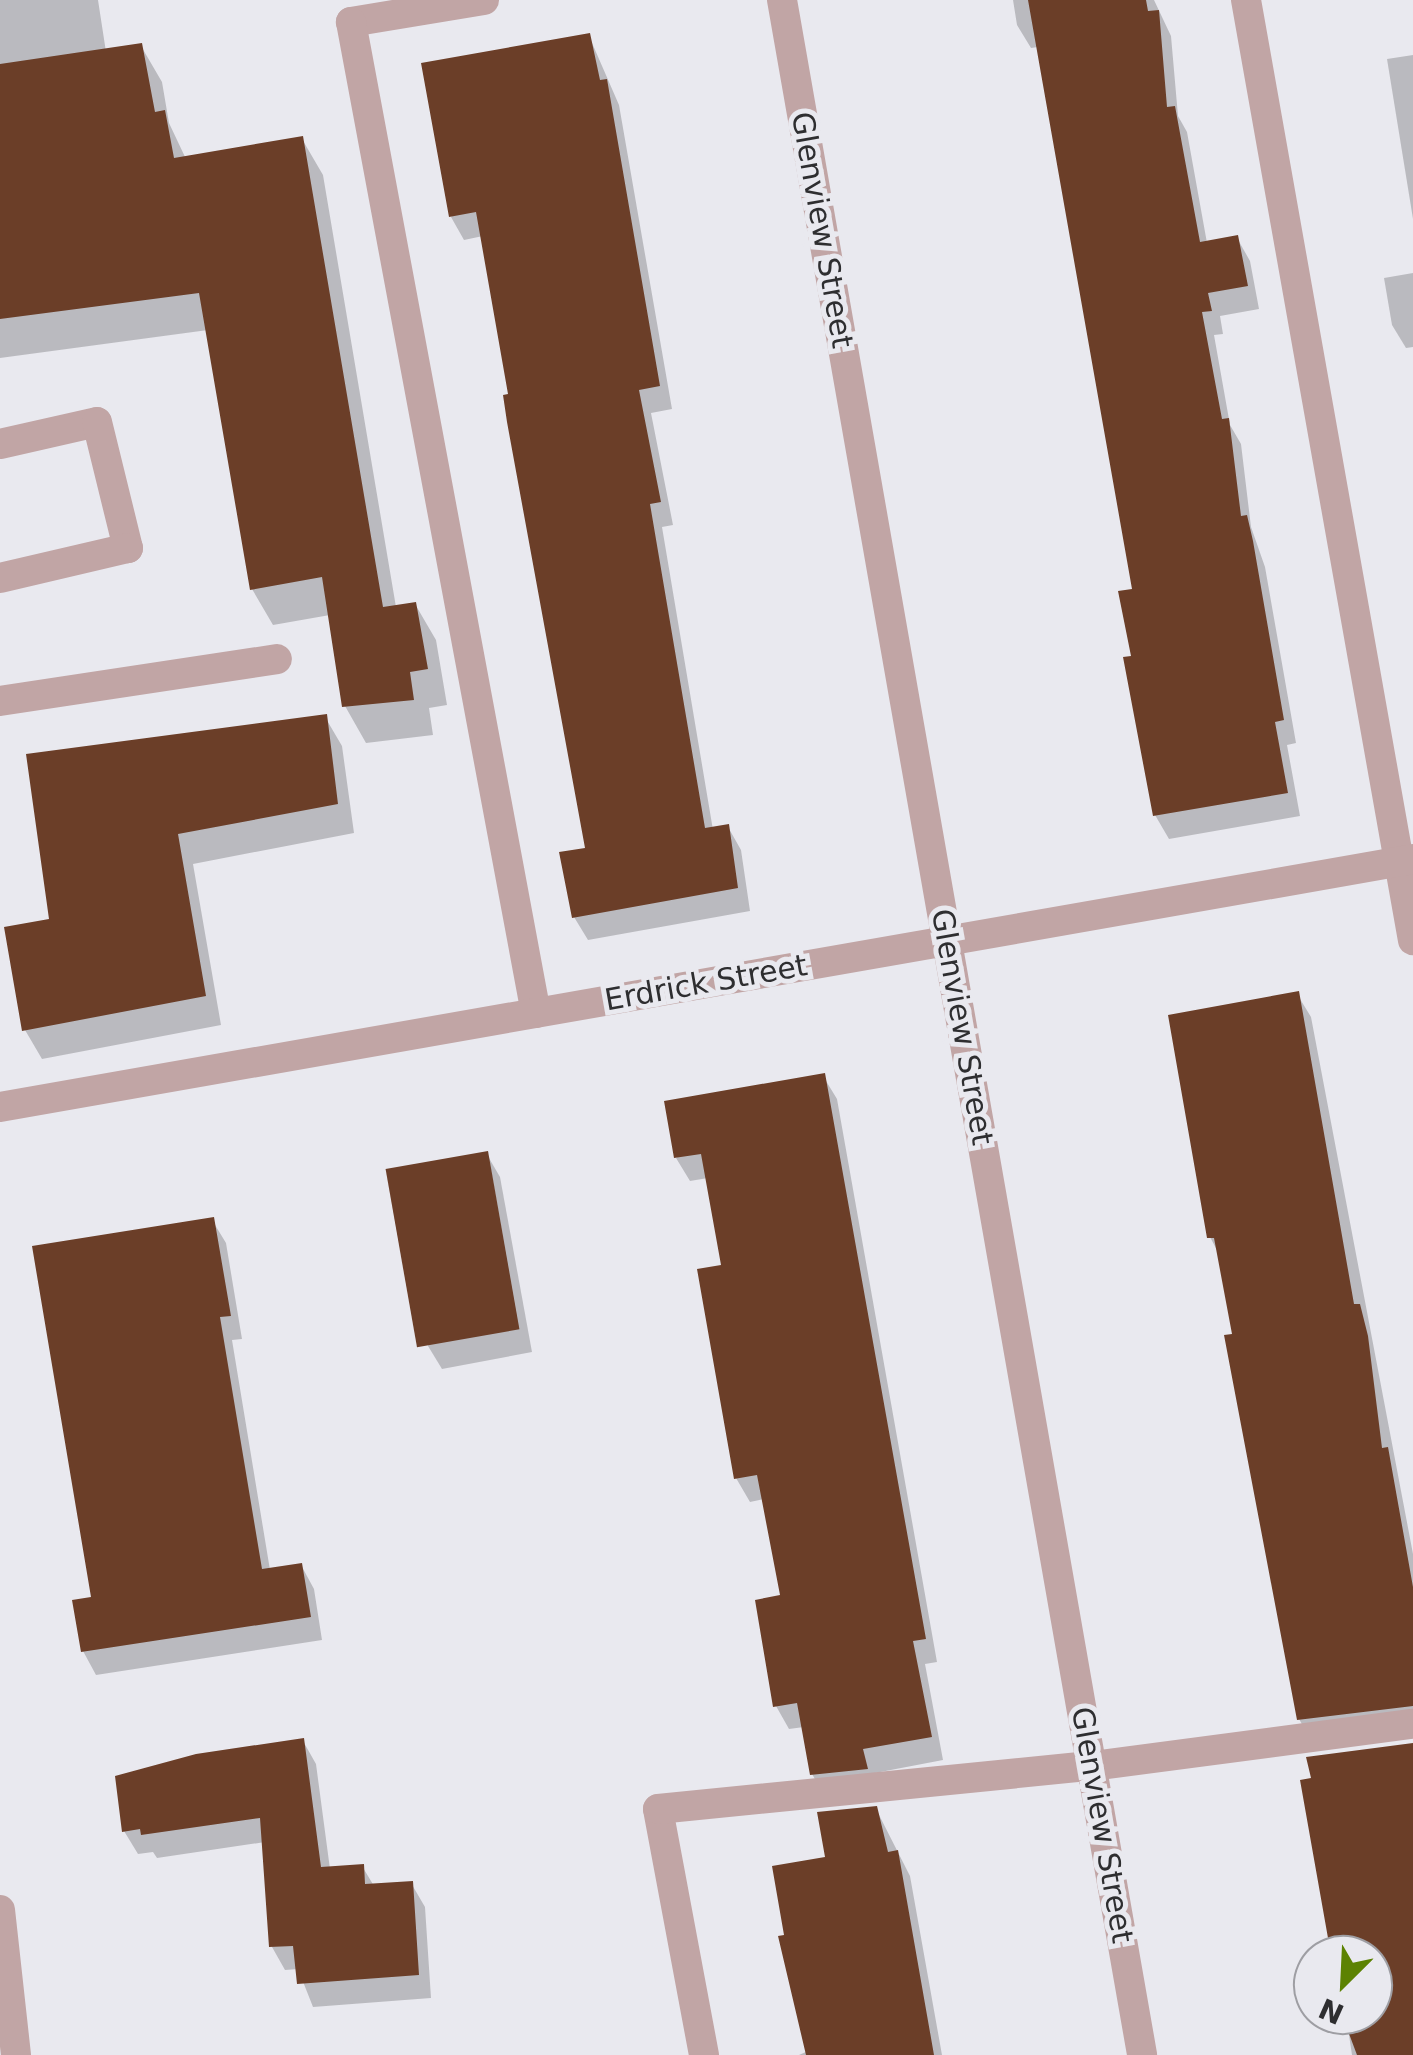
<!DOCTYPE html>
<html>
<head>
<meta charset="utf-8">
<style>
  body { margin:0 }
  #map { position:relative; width:1413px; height:2055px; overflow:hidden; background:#e9e9ef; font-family:"DejaVu Sans",sans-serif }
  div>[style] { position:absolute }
  .shadow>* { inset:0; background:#0003 }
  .building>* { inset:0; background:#6b3e28; transform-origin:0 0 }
  .lane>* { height:30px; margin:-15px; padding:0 15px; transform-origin:15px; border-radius:15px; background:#c1a5a5 }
  .street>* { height:30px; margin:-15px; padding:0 15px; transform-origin:15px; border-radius:15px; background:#c1a5a5 }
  span { translate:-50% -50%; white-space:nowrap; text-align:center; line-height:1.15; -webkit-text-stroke:10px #e9e9ef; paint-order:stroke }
  .street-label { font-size:30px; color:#2e2e30 }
  .north { position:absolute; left:1293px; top:1935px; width:100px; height:100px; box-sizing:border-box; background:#e9e9ef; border:2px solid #9e9ea3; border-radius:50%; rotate:204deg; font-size:28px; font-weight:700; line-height:40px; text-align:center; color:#2e2e30 }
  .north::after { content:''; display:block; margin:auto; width:35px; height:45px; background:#5c8202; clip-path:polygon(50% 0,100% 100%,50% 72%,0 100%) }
</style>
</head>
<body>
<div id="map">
  <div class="shadow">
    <div style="clip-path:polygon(0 0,98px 0,106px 52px,141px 46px,162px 82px,169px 123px,186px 159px,302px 139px,323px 175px,396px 607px,415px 604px,436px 640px,447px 705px,429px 708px,433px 735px,366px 743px,345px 706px,330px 615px,273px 625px,252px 589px,208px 330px,0 358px)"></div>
    <div style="clip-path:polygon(1013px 0,1154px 0,1171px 36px,1178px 116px,1187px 132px,1207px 243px,1237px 238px,1250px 261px,1259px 309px,1220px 316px,1223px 334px,1214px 335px,1230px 425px,1241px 444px,1251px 527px,1265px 567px,1296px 743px,1287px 745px,1300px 816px,1169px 839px,1155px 815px,1134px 658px,1135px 591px,1038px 47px,1031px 48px,1017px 25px)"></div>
    <div style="clip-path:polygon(589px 36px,619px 105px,672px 409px,651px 413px,673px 525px,662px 527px,713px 830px,728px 827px,741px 850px,750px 911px,588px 940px,574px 917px,588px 850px,483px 236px,464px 240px,451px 217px)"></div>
    <div style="clip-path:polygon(1413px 55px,1413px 219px,1387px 59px)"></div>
    <div style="clip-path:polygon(1413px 273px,1413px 347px,1406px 348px,1392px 325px,1384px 278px)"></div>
    <div style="clip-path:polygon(325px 717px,342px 746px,354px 833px,193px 864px,221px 1025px,42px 1059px,25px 1030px,52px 921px)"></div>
    <div style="clip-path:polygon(1297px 994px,1311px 1017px,1413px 1554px,1413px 1730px,1313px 1743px,1299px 1719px,1235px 1336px,1219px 1254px,1210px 1237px)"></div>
    <div style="clip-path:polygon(823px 1076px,837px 1099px,937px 1662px,925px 1664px,943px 1760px,875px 1773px,826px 1798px,812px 1774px,804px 1727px,789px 1729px,776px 1706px,783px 1597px,764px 1499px,750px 1502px,736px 1478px,724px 1267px,708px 1178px,690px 1181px,676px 1158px)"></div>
    <div style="clip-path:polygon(486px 1153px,500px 1177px,532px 1352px,442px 1369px,428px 1346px)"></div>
    <div style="clip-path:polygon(212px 1220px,226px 1243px,242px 1339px,232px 1340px,270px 1570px,301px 1565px,314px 1589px,322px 1640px,96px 1675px,83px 1651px,94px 1599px)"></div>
    <div style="clip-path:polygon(303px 1741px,316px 1764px,330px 1869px,362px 1866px,374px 1886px,411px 1883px,425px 1907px,431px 1998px,313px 2007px,298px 1969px,285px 1970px,272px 1947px,265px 1842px,157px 1858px,153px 1852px,138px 1854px,124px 1831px)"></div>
    <div style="clip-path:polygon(1413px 1744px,1413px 2055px,1352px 2055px,1346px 2015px,1373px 2015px,1373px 1955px,1335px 1955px)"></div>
    <div style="clip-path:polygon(876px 1809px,910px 1876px,942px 2055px,799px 2055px,808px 2051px,787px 1937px,828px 1859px)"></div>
  </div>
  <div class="building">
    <div style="clip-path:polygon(1028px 0,1146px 0,1148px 11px,1159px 10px,1167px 107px,1175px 106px,1200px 242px,1238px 235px,1248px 286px,1208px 293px,1212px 311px,1202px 312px,1222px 419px,1229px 418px,1241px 516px,1247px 515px,1253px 541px,1284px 720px,1275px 722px,1288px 793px,1153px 816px,1123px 657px,1131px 656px,1118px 591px,1132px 589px)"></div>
    <div style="clip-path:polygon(590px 33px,600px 80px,607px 79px,660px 386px,639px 390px,661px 502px,650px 504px,705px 828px,729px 824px,738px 888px,572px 918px,559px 852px,585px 848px,507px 422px,503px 395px,508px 394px,476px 212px,449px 217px,421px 63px)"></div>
    <div style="clip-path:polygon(142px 43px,155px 112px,165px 110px,174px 158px,303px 136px,383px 607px,416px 602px,428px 669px,410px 672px,414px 700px,342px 707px,322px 577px,250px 590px,199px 293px,0 319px,0 64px)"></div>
    <div style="clip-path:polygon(327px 714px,338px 804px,178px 834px,206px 996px,22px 1031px,4px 927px,49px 919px,26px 754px)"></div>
    <div style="clip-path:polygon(1299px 991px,1354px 1304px,1360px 1304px,1368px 1336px,1382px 1448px,1388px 1447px,1413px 1587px,1413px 1706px,1297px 1720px,1224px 1335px,1232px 1334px,1214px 1238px,1207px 1238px,1168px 1015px)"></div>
    <div style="clip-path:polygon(825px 1073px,926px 1639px,913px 1641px,932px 1737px,863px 1749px,868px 1769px,810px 1775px,797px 1703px,773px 1707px,755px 1600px,780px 1595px,757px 1475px,734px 1479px,697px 1269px,721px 1265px,701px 1154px,674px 1158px,664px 1101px)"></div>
    <div style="left:488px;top:1151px;width:181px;height:104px;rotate:80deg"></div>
    <div style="clip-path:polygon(214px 1217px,231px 1316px,220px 1317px,262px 1569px,302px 1563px,311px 1617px,81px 1652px,72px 1600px,91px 1597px,32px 1246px)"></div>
    <div style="clip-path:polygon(304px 1738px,321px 1867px,364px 1864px,365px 1884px,413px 1881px,419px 1975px,297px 1984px,293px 1946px,269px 1947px,260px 1818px,141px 1835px,140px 1829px,122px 1832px,115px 1776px,196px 1754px)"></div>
    <div style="clip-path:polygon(1413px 1743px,1413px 2055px,1357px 2055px,1342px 2015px,1373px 2015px,1373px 1955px,1331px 1955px,1300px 1780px,1311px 1778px,1306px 1757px)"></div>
    <div style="clip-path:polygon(877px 1806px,888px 1852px,898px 1850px,934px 2055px,806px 2055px,778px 1936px,784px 1935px,772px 1866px,825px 1857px,817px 1812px)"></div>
  </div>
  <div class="lane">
    <div style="left:484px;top:0;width:135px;rotate:170.6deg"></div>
    <div style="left:351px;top:22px;width:1008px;rotate:79.43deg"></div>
    <div style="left:1246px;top:0;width:955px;rotate:79.93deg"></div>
    <div style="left:0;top:444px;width:99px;rotate:-12.8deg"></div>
    <div style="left:97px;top:422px;width:130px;rotate:76.2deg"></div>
    <div style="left:128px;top:548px;width:131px;rotate:166.8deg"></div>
    <div style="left:0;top:701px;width:280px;rotate:-8.6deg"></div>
    <div style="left:704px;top:2055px;width:250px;rotate:-100.6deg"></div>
    <div style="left:658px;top:1809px;width:436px;rotate:-5.7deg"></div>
    <div style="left:1092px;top:1766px;width:324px;rotate:-7.5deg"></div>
  </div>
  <div class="street">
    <div style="left:782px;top:0;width:2086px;rotate:80.06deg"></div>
    <div style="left:0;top:1107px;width:1435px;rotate:-9.95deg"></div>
    <div style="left:0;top:1910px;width:146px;rotate:83.7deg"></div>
  </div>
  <div class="street-label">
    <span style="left:822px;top:230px;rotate:80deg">Glenview Street</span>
    <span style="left:706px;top:983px;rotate:-10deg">Erdrick Street</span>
    <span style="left:962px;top:1027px;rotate:80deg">Glenview Street</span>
    <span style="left:1102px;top:1825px;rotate:80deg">Glenview Street</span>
  </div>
  <div class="north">N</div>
</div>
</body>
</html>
